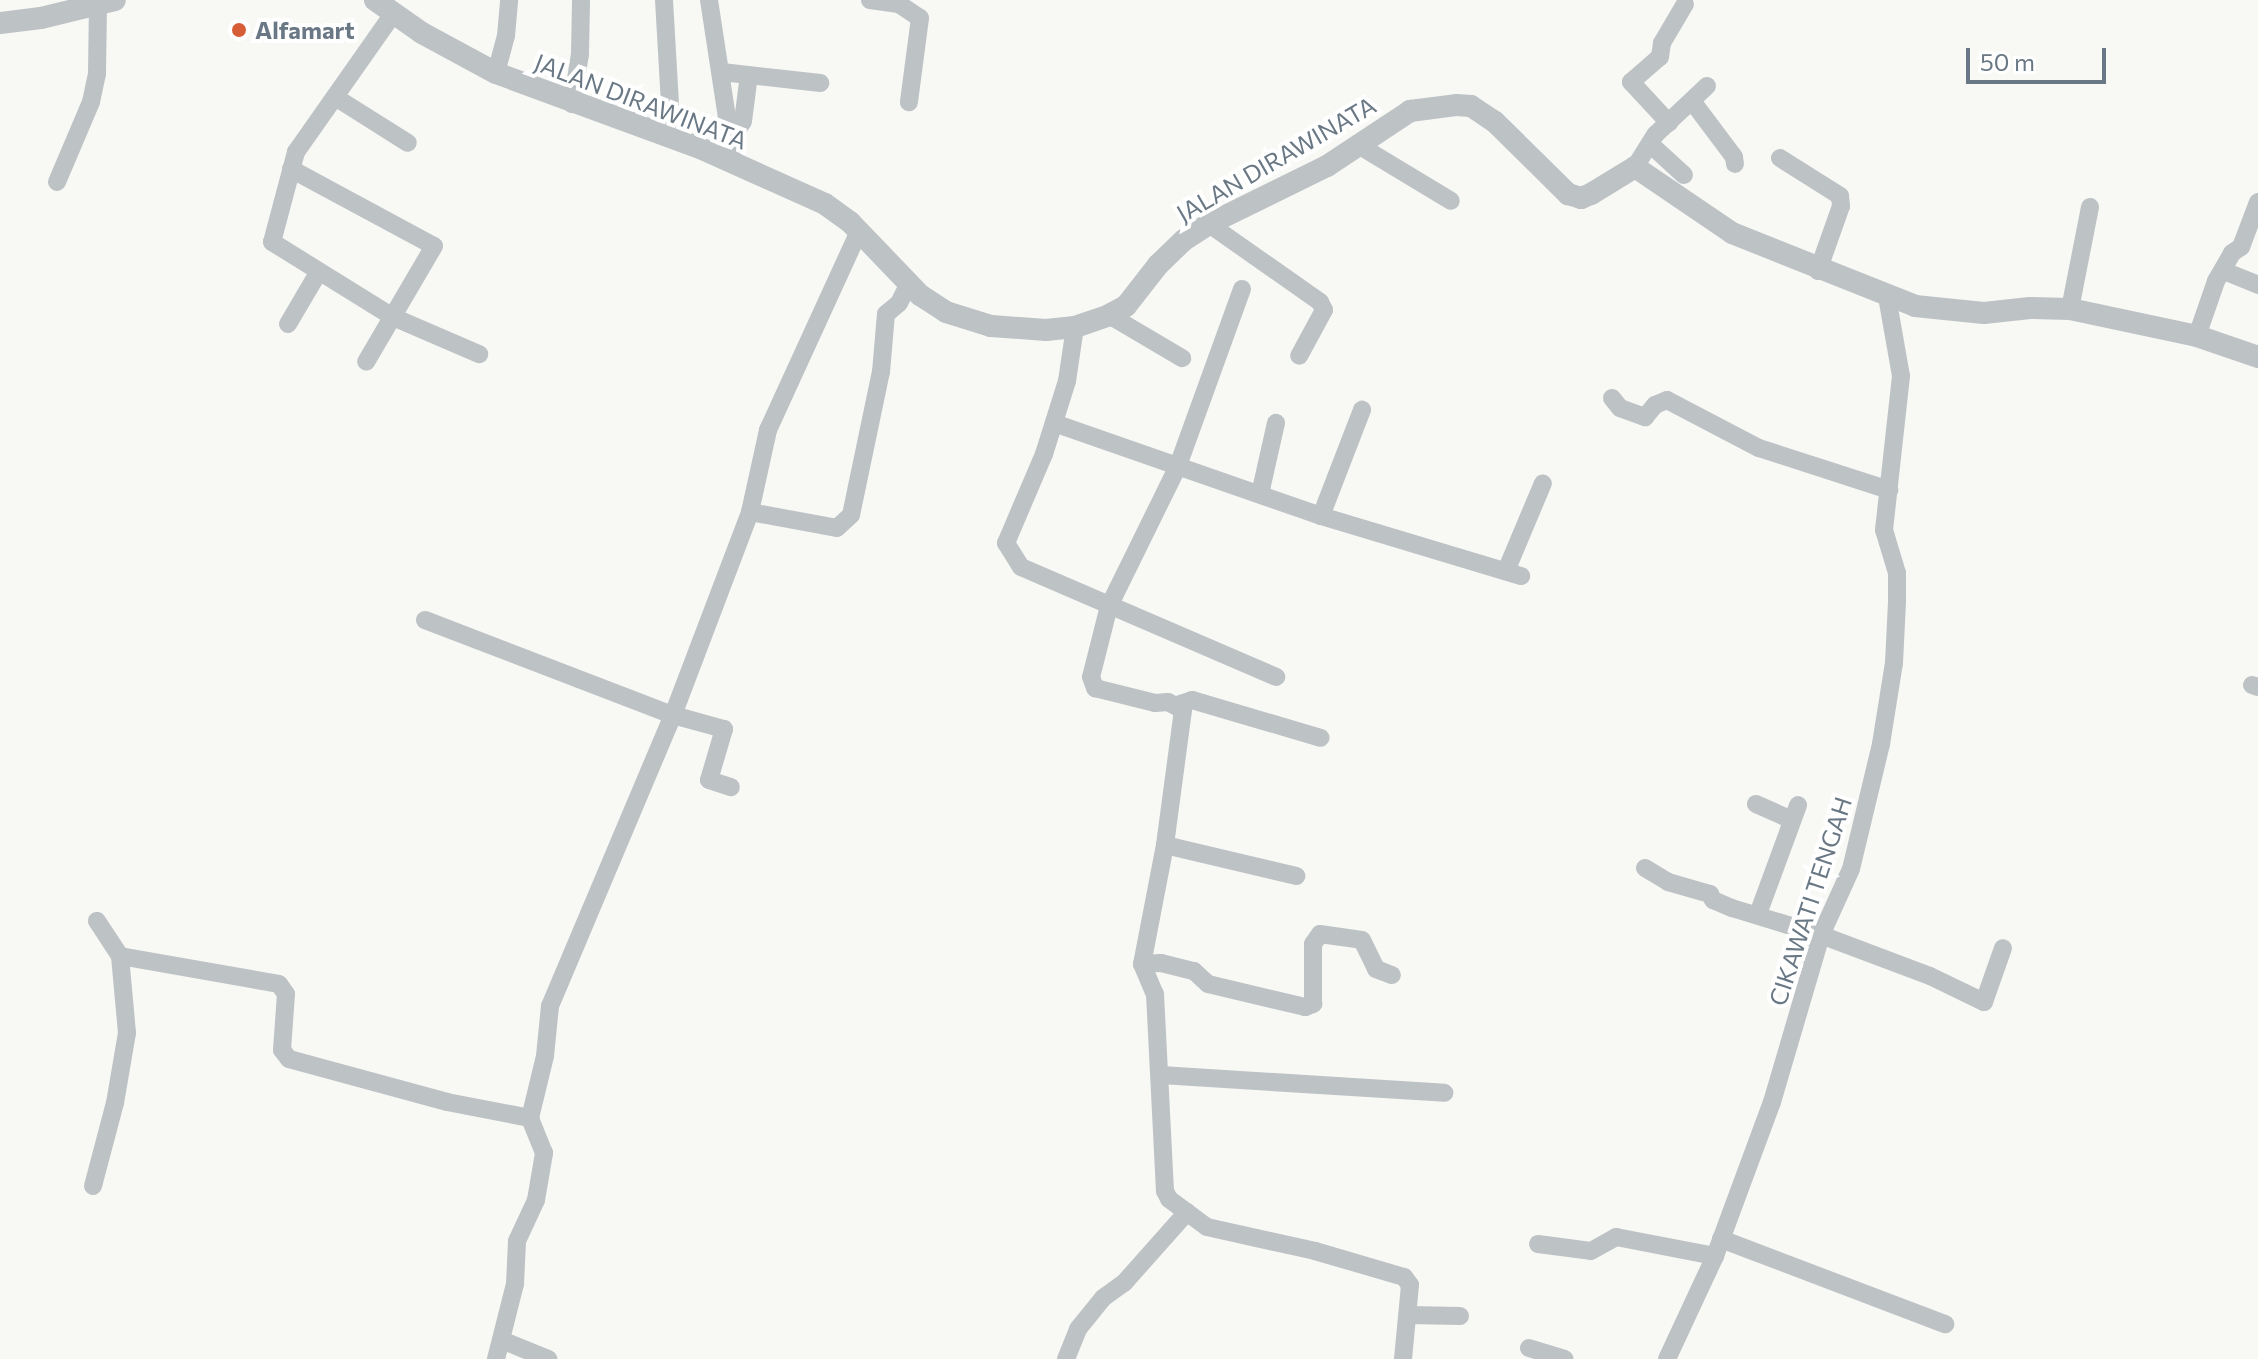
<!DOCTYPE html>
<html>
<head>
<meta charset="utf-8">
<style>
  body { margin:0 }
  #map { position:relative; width:2258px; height:1359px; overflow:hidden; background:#f8f8f5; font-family:Commissioner,sans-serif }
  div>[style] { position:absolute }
  .minor>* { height:18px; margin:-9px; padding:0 9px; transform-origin:9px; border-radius:9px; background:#bdc2c5 }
  .tertiary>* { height:22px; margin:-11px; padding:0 11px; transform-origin:11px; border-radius:11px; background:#bdc2c5 }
  .dots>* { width:22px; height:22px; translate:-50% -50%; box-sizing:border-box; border:4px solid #fff; border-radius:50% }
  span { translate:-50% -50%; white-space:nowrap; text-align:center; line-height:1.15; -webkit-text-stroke:8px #fff; paint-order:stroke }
  .poi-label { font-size:24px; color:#697884; font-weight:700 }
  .left { translate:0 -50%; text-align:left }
  .street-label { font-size:24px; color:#697884 }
  .scale { position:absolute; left:1966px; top:48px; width:140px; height:36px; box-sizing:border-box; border:4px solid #697884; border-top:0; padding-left:10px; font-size:24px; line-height:28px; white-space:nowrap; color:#697884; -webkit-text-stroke:6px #fff; paint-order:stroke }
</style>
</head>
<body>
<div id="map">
  <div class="minor">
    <div style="left:664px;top:0;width:139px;rotate:86.7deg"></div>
    <div style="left:709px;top:0;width:119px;rotate:81.3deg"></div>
    <div style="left:727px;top:118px;width:20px;rotate:72deg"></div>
    <div style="left:733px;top:137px;width:25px;rotate:95deg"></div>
    <div style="left:870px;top:0;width:29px;rotate:8deg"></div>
    <div style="left:899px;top:4px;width:25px;rotate:34deg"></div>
    <div style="left:920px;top:18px;width:85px;rotate:97.5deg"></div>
    <div style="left:393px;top:14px;width:169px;rotate:125.1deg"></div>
    <div style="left:296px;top:152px;width:93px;rotate:104.9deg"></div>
    <div style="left:272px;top:242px;width:142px;rotate:31.8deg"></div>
    <div style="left:393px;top:317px;width:94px;rotate:23.3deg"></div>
    <div style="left:722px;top:72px;width:99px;rotate:6.4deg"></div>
    <div style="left:496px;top:73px;width:38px;rotate:-75deg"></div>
    <div style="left:506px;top:36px;width:36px;rotate:-85deg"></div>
    <div style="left:335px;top:97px;width:86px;rotate:32.2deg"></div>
    <div style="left:1692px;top:101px;width:70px;rotate:53.1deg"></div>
    <div style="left:1734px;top:157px;width:7px;rotate:82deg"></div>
    <div style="left:572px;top:104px;width:51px;rotate:-80.9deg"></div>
    <div style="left:580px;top:54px;width:54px;rotate:-88.9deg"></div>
    <div style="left:1669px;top:123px;width:56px;rotate:-132.8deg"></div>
    <div style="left:1631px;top:82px;width:38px;rotate:-41deg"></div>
    <div style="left:1660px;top:57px;width:14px;rotate:-82deg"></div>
    <div style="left:1662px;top:43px;width:45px;rotate:-59.5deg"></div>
    <div style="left:733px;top:137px;width:19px;rotate:-58deg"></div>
    <div style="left:743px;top:121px;width:46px;rotate:-82.6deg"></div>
    <div style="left:1650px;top:144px;width:46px;rotate:42.4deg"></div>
    <div style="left:1360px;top:146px;width:106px;rotate:31.1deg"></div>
    <div style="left:1780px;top:158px;width:71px;rotate:32.3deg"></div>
    <div style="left:1840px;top:196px;width:10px;rotate:84deg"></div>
    <div style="left:1841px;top:206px;width:69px;rotate:109.5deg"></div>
    <div style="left:1635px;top:167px;width:39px;rotate:-58deg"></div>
    <div style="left:1656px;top:134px;width:70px;rotate:-43.3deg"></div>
    <div style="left:291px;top:169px;width:162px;rotate:28.3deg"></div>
    <div style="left:434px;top:246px;width:134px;rotate:120.4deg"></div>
    <div style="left:57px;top:182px;width:87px;rotate:-67deg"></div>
    <div style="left:91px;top:102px;width:29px;rotate:-78deg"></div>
    <div style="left:97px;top:74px;width:69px;rotate:-89.2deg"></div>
    <div style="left:1209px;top:224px;width:136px;rotate:35.1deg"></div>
    <div style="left:1320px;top:302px;width:9px;rotate:63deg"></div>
    <div style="left:1324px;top:310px;width:52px;rotate:118.5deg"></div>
    <div style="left:2224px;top:271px;width:37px;rotate:22deg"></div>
    <div style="left:1242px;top:289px;width:188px;rotate:109.9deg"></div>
    <div style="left:1178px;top:466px;width:156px;rotate:116.2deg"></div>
    <div style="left:1109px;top:606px;width:73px;rotate:104.2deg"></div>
    <div style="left:1091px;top:677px;width:12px;rotate:70deg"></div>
    <div style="left:1095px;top:688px;width:62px;rotate:14deg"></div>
    <div style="left:1155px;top:703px;width:13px;rotate:-4deg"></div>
    <div style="left:1168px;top:702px;width:17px;rotate:28deg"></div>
    <div style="left:1183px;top:710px;width:136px;rotate:97.6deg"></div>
    <div style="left:1165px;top:845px;width:121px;rotate:100.9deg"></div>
    <div style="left:1142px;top:964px;width:33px;rotate:67deg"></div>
    <div style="left:1155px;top:994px;width:197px;rotate:87.1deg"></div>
    <div style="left:1165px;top:1191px;width:9px;rotate:63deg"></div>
    <div style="left:1169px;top:1199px;width:47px;rotate:36.4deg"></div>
    <div style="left:1207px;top:1227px;width:111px;rotate:12.5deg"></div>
    <div style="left:1315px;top:1251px;width:93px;rotate:16.3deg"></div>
    <div style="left:1404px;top:1277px;width:10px;rotate:53deg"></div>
    <div style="left:1410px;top:1285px;width:74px;rotate:95.4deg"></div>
    <div style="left:2070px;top:309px;width:104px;rotate:-78.9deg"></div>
    <div style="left:1109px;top:315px;width:85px;rotate:30.5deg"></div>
    <div style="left:288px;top:324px;width:59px;rotate:-59.5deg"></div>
    <div style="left:1075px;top:327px;width:55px;rotate:98.4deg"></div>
    <div style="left:1067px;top:381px;width:77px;rotate:107.5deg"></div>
    <div style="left:1044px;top:454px;width:97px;rotate:113.1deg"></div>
    <div style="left:1006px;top:543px;width:28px;rotate:58deg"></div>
    <div style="left:1021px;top:567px;width:278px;rotate:23.3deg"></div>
    <div style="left:2197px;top:336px;width:58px;rotate:-70.9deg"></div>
    <div style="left:2216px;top:281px;width:32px;rotate:-60deg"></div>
    <div style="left:2232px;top:253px;width:11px;rotate:-34deg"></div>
    <div style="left:2241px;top:247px;width:48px;rotate:-69.3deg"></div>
    <div style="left:1612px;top:398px;width:13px;rotate:51deg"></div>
    <div style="left:1620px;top:408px;width:27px;rotate:20deg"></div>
    <div style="left:1645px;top:417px;width:16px;rotate:-50deg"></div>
    <div style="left:1655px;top:405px;width:13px;rotate:-23deg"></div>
    <div style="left:1667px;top:400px;width:104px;rotate:27.6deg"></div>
    <div style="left:1759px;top:448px;width:137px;rotate:17.9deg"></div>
    <div style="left:1054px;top:423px;width:283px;rotate:19.2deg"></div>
    <div style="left:1321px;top:516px;width:209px;rotate:16.7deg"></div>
    <div style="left:1260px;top:494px;width:73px;rotate:-77.3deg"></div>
    <div style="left:750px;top:512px;width:84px;rotate:-77.6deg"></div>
    <div style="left:768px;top:430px;width:219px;rotate:-65.4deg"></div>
    <div style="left:1321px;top:516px;width:114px;rotate:-68.9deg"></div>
    <div style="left:1506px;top:571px;width:95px;rotate:-67.2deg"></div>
    <div style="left:425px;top:620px;width:266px;rotate:21deg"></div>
    <div style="left:673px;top:715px;width:53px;rotate:15.4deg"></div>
    <div style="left:724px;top:729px;width:53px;rotate:106.4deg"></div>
    <div style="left:709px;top:780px;width:23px;rotate:18deg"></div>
    <div style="left:2252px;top:685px;width:6px;rotate:18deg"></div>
    <div style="left:1177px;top:705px;width:16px;rotate:-18deg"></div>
    <div style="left:1192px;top:700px;width:134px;rotate:16.4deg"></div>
    <div style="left:1756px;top:804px;width:39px;rotate:24deg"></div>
    <div style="left:1165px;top:845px;width:135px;rotate:13.3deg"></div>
    <div style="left:1645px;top:868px;width:27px;rotate:31deg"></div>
    <div style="left:1668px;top:882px;width:44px;rotate:15.9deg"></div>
    <div style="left:1710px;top:894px;width:7px;rotate:63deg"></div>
    <div style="left:1713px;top:900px;width:21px;rotate:23deg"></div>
    <div style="left:1732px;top:908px;width:93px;rotate:16.9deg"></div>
    <div style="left:1821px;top:935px;width:116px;rotate:20.6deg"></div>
    <div style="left:1930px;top:976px;width:60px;rotate:25.7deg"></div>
    <div style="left:1984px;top:1002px;width:57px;rotate:-70.6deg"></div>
    <div style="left:1758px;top:914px;width:116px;rotate:-69.8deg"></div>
    <div style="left:120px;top:956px;width:161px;rotate:10deg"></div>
    <div style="left:279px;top:984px;width:12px;rotate:55deg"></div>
    <div style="left:286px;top:994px;width:56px;rotate:94.1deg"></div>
    <div style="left:282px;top:1050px;width:11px;rotate:52deg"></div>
    <div style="left:289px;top:1059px;width:164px;rotate:15.2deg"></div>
    <div style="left:447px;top:1102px;width:85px;rotate:10.9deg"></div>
    <div style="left:1142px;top:964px;width:19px;rotate:-3deg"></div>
    <div style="left:1161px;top:963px;width:34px;rotate:14deg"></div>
    <div style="left:1194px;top:971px;width:19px;rotate:43deg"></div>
    <div style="left:1208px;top:984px;width:100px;rotate:13.3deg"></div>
    <div style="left:1305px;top:1007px;width:9px;rotate:-21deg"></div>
    <div style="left:1313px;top:1004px;width:60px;rotate:-90deg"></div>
    <div style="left:1313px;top:944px;width:12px;rotate:-55deg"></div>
    <div style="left:1320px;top:934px;width:42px;rotate:8.1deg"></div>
    <div style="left:1362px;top:940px;width:32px;rotate:64deg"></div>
    <div style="left:1376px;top:969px;width:17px;rotate:21deg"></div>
    <div style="left:1161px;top:1075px;width:284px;rotate:3.6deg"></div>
    <div style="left:93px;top:1186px;width:86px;rotate:-75.2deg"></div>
    <div style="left:115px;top:1103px;width:71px;rotate:-80.3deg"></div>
    <div style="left:127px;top:1033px;width:77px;rotate:-95.2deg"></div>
    <div style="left:120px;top:956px;width:42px;rotate:-123.3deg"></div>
    <div style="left:1721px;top:1239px;width:240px;rotate:20.8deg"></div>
    <div style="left:1538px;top:1244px;width:53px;rotate:7.5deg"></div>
    <div style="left:1591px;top:1251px;width:29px;rotate:-29deg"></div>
    <div style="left:1616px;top:1237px;width:101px;rotate:10.9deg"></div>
    <div style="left:1408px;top:1315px;width:52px;rotate:1.1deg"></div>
    <div style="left:504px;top:1341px;width:48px;rotate:22.2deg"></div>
    <div style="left:1529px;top:1348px;width:37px;rotate:17deg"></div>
    <div style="left:496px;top:1359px;width:77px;rotate:-75.8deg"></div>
    <div style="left:515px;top:1284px;width:43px;rotate:-87.3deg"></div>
    <div style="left:517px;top:1241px;width:45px;rotate:-65.1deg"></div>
    <div style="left:536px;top:1200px;width:48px;rotate:-80.3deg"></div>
    <div style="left:544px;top:1153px;width:38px;rotate:-112deg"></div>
    <div style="left:530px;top:1118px;width:64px;rotate:-76.4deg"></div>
    <div style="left:545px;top:1056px;width:50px;rotate:-84.3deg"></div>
    <div style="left:550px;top:1006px;width:316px;rotate:-67.1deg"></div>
    <div style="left:673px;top:715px;width:217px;rotate:-69.2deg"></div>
    <div style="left:750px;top:512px;width:88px;rotate:10.4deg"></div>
    <div style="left:837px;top:528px;width:19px;rotate:-43deg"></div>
    <div style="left:851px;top:515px;width:146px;rotate:-78.2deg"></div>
    <div style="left:881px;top:372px;width:58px;rotate:-85.1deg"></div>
    <div style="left:886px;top:314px;width:17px;rotate:-40deg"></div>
    <div style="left:899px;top:303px;width:20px;rotate:-63deg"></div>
    <div style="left:1066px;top:1359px;width:32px;rotate:-68deg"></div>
    <div style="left:1078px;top:1329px;width:40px;rotate:-51deg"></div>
    <div style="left:1103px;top:1298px;width:26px;rotate:-36deg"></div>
    <div style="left:1124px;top:1283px;width:95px;rotate:-48.4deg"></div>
    <div style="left:1667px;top:1359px;width:114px;rotate:-65deg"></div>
    <div style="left:1715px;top:1256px;width:164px;rotate:-69.7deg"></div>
    <div style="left:1772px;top:1102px;width:174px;rotate:-73.6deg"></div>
    <div style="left:1821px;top:935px;width:72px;rotate:-65.6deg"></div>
    <div style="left:1851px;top:869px;width:129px;rotate:-76.5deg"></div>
    <div style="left:1881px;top:744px;width:82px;rotate:-80.9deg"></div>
    <div style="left:1894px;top:663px;width:62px;rotate:-87.2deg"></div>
    <div style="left:1897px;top:601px;width:28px;rotate:-90deg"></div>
    <div style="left:1897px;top:573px;width:45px;rotate:-106.8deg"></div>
    <div style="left:1884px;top:530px;width:155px;rotate:-83.7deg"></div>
    <div style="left:1901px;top:376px;width:80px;rotate:-100deg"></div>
  </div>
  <div class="tertiary">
    <div style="left:375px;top:0;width:57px;rotate:35.1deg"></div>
    <div style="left:422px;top:33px;width:84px;rotate:28.4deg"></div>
    <div style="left:496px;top:73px;width:217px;rotate:20.2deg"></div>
    <div style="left:700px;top:148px;width:137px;rotate:24.1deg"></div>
    <div style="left:825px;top:204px;width:31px;rotate:36deg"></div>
    <div style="left:850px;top:222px;width:101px;rotate:46.2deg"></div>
    <div style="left:920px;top:295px;width:31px;rotate:33deg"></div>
    <div style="left:946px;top:312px;width:47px;rotate:17.3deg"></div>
    <div style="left:991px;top:326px;width:55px;rotate:4.2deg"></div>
    <div style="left:1046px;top:330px;width:29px;rotate:-6deg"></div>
    <div style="left:1075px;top:327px;width:36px;rotate:-19deg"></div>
    <div style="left:1109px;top:315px;width:19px;rotate:-28deg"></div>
    <div style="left:1126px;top:306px;width:52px;rotate:-52deg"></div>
    <div style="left:1158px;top:265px;width:36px;rotate:-44deg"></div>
    <div style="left:1184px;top:240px;width:30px;rotate:-33deg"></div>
    <div style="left:1209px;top:224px;width:131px;rotate:-26.2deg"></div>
    <div style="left:1327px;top:166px;width:100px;rotate:-33.5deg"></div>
    <div style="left:1410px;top:111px;width:46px;rotate:-7.4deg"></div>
    <div style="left:1456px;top:105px;width:15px;rotate:4deg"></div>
    <div style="left:1471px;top:106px;width:29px;rotate:34deg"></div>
    <div style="left:1495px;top:122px;width:103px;rotate:44.6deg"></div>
    <div style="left:1568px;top:194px;width:14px;rotate:17deg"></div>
    <div style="left:1581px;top:198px;width:11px;rotate:-22deg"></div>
    <div style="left:1591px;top:194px;width:52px;rotate:-31.5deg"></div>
    <div style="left:1635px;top:167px;width:117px;rotate:34.2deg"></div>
    <div style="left:1732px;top:233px;width:197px;rotate:21.7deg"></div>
    <div style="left:1915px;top:306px;width:69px;rotate:5.8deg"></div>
    <div style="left:1984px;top:313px;width:46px;rotate:-6.2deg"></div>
    <div style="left:2030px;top:308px;width:40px;rotate:1.4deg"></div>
    <div style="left:2070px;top:309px;width:130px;rotate:12deg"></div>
    <div style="left:2197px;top:336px;width:65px;rotate:19deg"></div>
    <div style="left:0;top:23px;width:41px;rotate:-7deg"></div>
    <div style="left:41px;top:18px;width:76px;rotate:-13.7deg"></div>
  </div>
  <div class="dots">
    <div style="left:239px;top:30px;background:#d75d36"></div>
  </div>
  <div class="poi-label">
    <span class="left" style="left:255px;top:30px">Alfamart</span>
  </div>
  <div class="street-label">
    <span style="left:641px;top:101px;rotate:21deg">JALAN DIRAWINATA</span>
    <span style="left:1276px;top:159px;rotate:-30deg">JALAN DIRAWINATA</span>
    <span style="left:1810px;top:901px;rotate:-72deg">CIKAWATI TENGAH</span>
  </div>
  <div class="scale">50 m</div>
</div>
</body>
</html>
